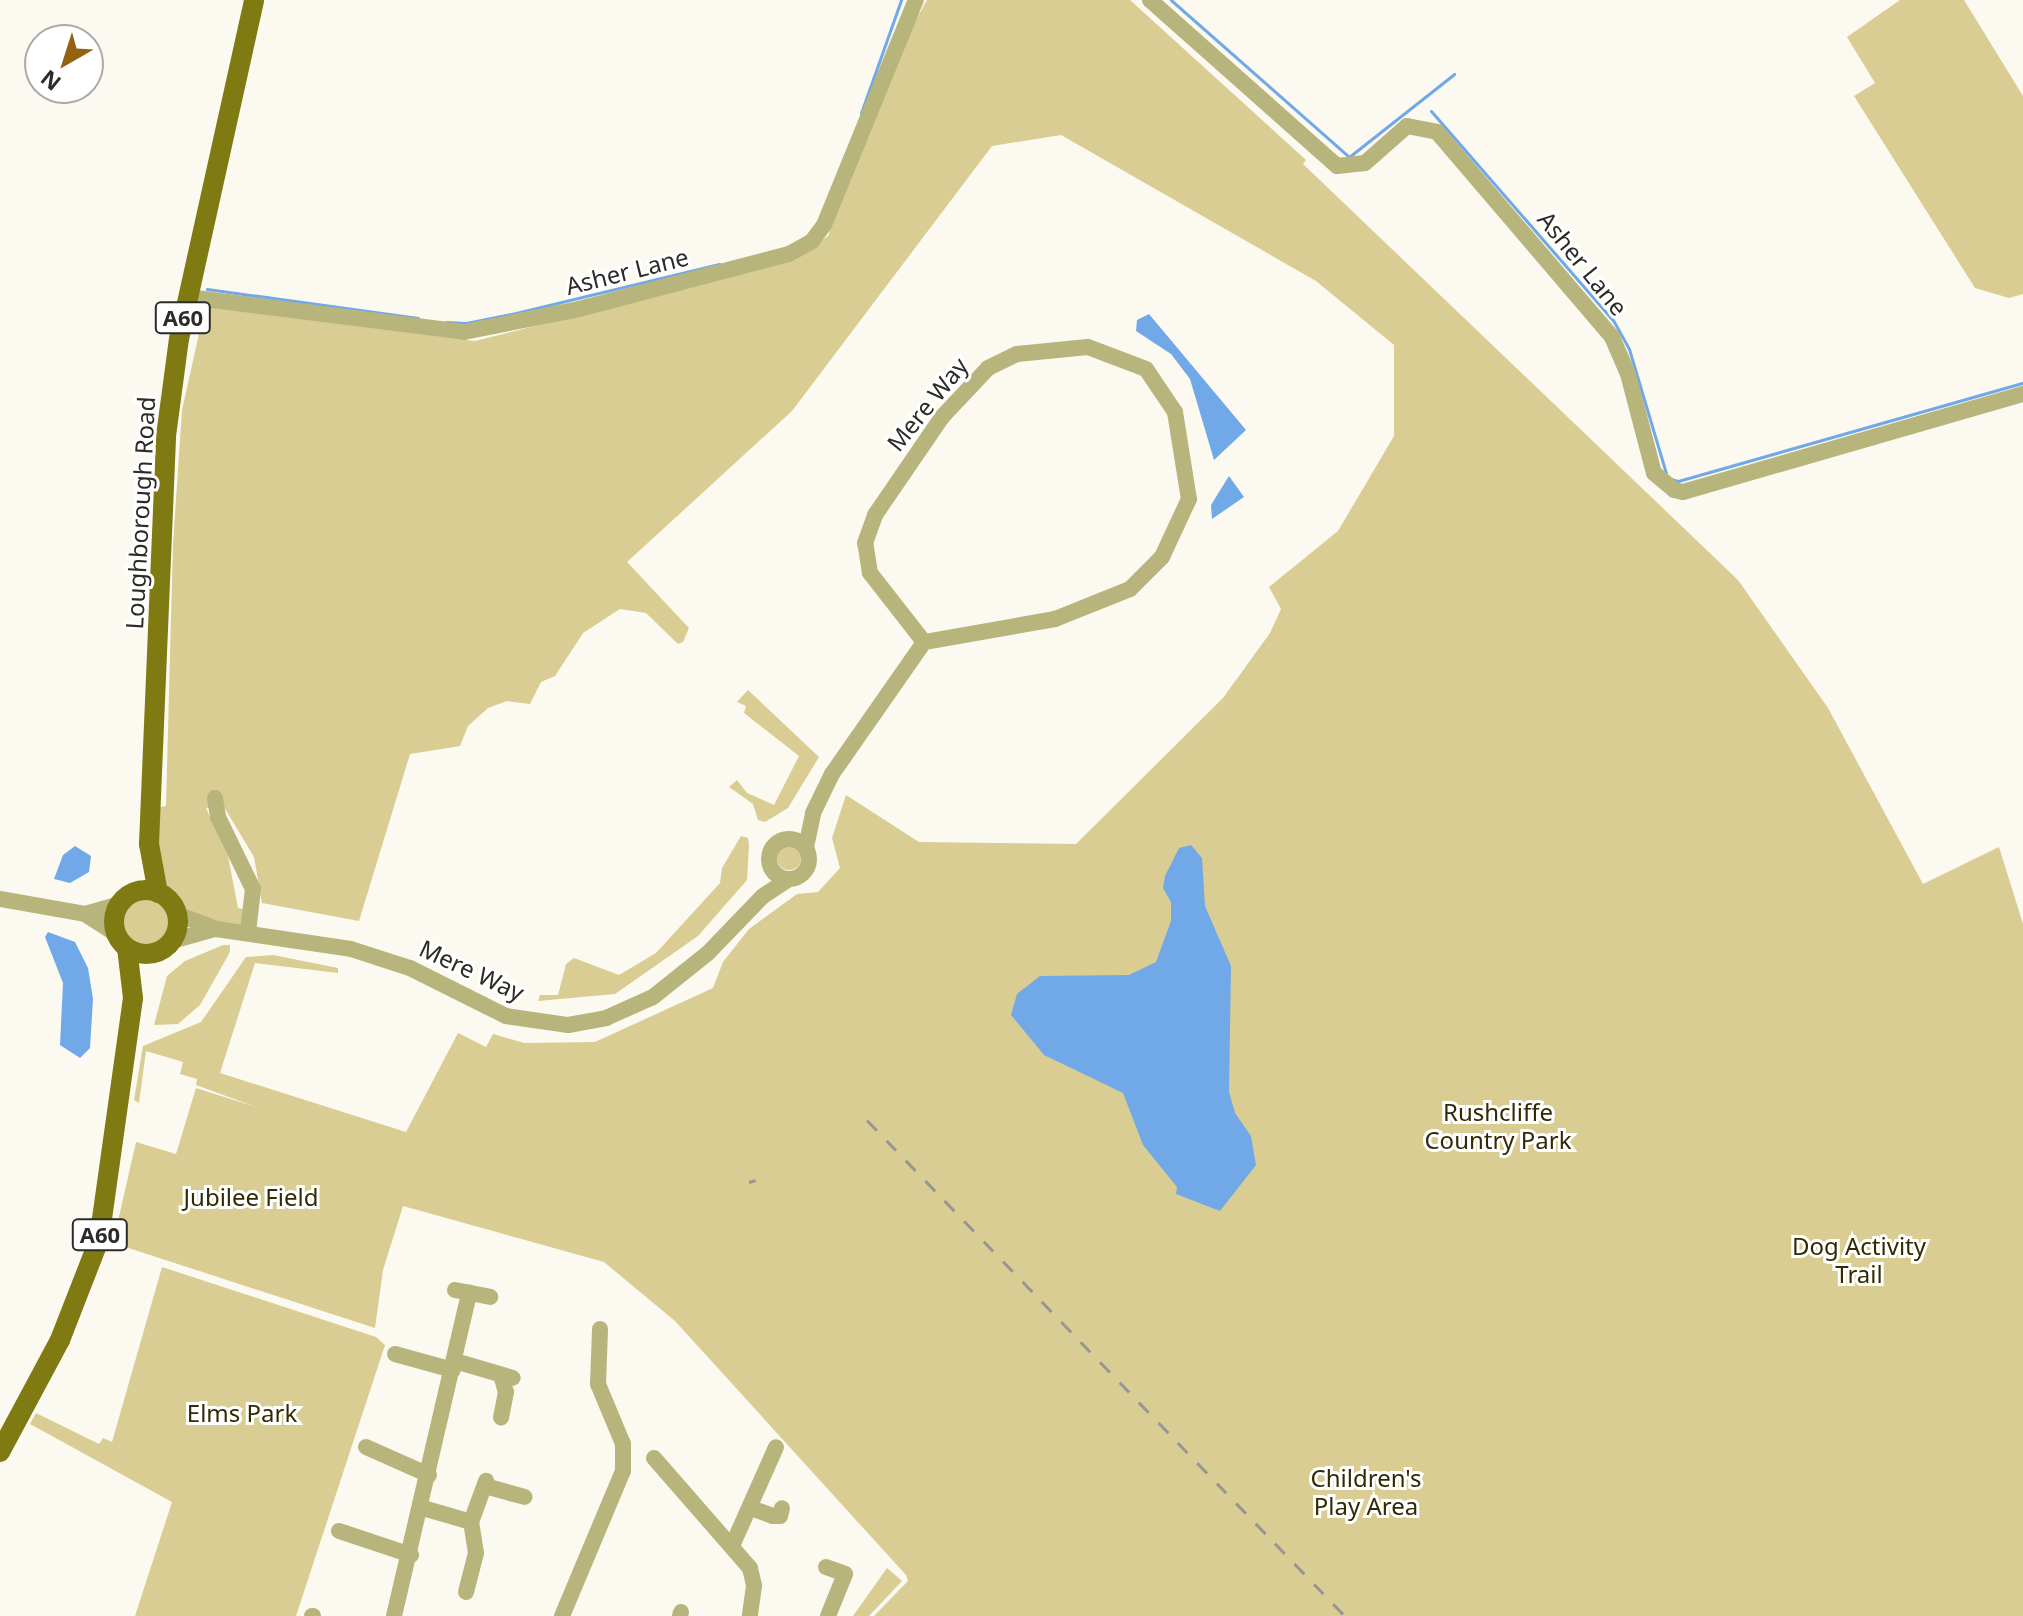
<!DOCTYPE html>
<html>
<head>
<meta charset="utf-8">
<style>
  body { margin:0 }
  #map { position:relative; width:2023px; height:1616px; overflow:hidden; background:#fbf9f0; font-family:"Noto Sans",sans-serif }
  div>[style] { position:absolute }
  .green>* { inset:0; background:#d9cd93 }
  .round { border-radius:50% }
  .water>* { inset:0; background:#71a8e8 }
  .stream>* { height:3px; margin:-1.5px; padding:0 1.5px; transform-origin:1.5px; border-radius:1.5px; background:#71a8e8 }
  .minor>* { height:16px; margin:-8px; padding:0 8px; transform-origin:8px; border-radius:8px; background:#b7b57c }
  .minor>.ring { margin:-8px; padding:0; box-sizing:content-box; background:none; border:16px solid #b7b57c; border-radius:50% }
  .major>* { height:20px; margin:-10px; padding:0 10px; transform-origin:10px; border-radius:10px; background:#7f7a11 }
  .major>.ring { margin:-10px; padding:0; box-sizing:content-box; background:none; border:20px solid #7f7a11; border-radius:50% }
  .rail>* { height:3px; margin-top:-1.5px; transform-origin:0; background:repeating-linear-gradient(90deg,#989690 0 14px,transparent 0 28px) }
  span { translate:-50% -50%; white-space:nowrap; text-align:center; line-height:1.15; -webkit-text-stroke:6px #fff; paint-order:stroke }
  .shield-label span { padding:2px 6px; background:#fff; border:2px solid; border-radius:6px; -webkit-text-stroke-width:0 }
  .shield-label { font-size:22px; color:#2c2b28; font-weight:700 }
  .street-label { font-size:24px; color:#2c2b28 }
  .park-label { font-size:24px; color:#322a03 }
  .north { position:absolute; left:24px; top:24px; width:80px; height:80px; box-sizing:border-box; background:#fff; border:2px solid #abaaa9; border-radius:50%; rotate:219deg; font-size:22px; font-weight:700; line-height:32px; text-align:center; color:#2c2b28 }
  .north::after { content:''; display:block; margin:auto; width:28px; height:36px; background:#926210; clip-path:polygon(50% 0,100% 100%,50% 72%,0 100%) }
</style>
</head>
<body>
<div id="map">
  <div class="green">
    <div style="clip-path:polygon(927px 0,1130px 0,1306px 160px,1303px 164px,1738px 580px,1828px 708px,1923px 884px,1999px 847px,2023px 924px,2023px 1616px,874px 1616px,908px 1581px,906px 1575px,675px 1321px,604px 1262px,403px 1206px,383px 1270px,375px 1328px,113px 1243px,136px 1142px,176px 1154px,196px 1088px,259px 1108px,196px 1085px,197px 1079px,180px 1074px,183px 1062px,146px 1051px,139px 1103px,134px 1100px,143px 1046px,201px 1022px,246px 957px,273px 955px,338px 968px,338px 973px,255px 963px,220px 1073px,406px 1132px,458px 1033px,486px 1047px,493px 1034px,524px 1043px,595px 1042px,713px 988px,723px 962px,749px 929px,797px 894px,818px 892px,840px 868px,832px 838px,846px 795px,919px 842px,1076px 844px,1223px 698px,1270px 633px,1281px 609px,1269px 587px,1338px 531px,1394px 436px,1394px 345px,1316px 281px,1061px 135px,992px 146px,792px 411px,627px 562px,689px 628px,683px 642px,678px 644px,646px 613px,620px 609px,583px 633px,555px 676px,541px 682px,530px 704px,507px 701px,488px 708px,468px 726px,460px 746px,410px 754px,359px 921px,262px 903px,254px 857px,224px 807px,206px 808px,228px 856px,238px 908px,248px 910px,245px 926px,213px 923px,183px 908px,171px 893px,160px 873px,158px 855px,160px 807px,166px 806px,173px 544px,182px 410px,205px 307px,475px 341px,795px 260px,828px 236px,907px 36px)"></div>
    <div style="clip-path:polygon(1900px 0,1964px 0,2023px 96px,2023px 294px,2009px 298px,1975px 288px,1854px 96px,1875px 83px,1847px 37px)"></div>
    <div style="clip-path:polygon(748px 690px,819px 757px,788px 808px,765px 822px,758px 820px,753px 804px,729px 787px,737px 780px,747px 793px,774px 805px,799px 756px,744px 713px,746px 706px,737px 702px)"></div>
    <div style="clip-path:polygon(741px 836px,748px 838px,749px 846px,747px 880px,698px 936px,615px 994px,538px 1001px,540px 995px,558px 995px,566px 964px,574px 958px,619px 975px,656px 953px,720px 883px,722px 868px)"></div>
    <div class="round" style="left:777px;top:846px;width:24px;height:24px"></div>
    <div class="round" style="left:122px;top:898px;width:48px;height:48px"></div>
    <div style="clip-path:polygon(223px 945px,230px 945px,230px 952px,200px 1005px,178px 1024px,154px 1025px,167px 976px,185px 961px)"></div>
    <div style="clip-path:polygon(162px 1267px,376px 1337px,385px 1345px,296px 1616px,135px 1616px,172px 1502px,30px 1424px,36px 1413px,99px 1444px,103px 1438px,112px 1442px)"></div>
    <div style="clip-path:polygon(887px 1568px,902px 1581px,869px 1616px,853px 1616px)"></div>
  </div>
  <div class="water">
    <div style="clip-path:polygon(1149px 314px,1246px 430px,1214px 460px,1190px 379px,1171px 354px,1136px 331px,1137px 320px)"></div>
    <div style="clip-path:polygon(1229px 476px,1244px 497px,1212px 519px,1211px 505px)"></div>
    <div style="clip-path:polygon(1191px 845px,1202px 858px,1205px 906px,1231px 966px,1229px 1092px,1235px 1113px,1251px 1136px,1256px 1165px,1220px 1211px,1176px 1194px,1177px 1187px,1143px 1145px,1123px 1093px,1044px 1055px,1011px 1015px,1017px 994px,1040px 976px,1129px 975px,1156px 962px,1171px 921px,1171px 902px,1163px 888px,1165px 876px,1179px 848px)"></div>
    <div style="clip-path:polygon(75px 846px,91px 856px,89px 872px,70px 883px,54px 879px,63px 855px)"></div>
    <div style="clip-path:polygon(48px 932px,75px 942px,88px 968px,93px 999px,90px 1048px,80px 1058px,60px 1045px,63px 983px,45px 937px)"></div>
  </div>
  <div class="stream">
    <div style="left:1171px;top:0;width:237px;rotate:41.4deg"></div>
    <div style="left:1349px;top:157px;width:134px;rotate:-38.3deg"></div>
    <div style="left:1431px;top:111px;width:277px;rotate:49deg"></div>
    <div style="left:1613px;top:320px;width:33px;rotate:61deg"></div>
    <div style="left:1629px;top:349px;width:129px;rotate:73.4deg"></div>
    <div style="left:861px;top:113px;width:120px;rotate:-70.5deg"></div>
    <div style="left:207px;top:289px;width:213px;rotate:7.8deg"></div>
    <div style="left:446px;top:322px;width:20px;rotate:3deg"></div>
    <div style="left:466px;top:323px;width:51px;rotate:-11.3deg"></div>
    <div style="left:516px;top:313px;width:209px;rotate:-13.6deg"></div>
    <div style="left:1671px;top:479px;width:7px;rotate:16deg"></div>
    <div style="left:1678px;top:481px;width:359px;rotate:-15.9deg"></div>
  </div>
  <div class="minor">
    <div style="left:1150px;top:0;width:250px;rotate:41.6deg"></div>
    <div style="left:1337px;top:166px;width:28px;rotate:-6deg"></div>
    <div style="left:1365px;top:163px;width:56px;rotate:-41.4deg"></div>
    <div style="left:1407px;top:126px;width:31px;rotate:11deg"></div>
    <div style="left:1437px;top:132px;width:270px;rotate:49.5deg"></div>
    <div style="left:1612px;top:337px;width:40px;rotate:66.6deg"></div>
    <div style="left:1628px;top:374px;width:102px;rotate:75.3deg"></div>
    <div style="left:1654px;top:473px;width:26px;rotate:40deg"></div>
    <div style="left:1674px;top:490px;width:9px;rotate:13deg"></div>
    <div style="left:1683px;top:492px;width:354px;rotate:-16.1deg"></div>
    <div style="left:188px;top:297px;width:278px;rotate:7.2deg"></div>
    <div style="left:464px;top:332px;width:117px;rotate:-11.3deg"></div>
    <div style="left:579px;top:309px;width:217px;rotate:-14.7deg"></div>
    <div style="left:789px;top:254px;width:26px;rotate:-29deg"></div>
    <div style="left:812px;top:241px;width:20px;rotate:-53deg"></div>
    <div style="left:824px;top:225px;width:243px;rotate:-67.8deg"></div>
    <div style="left:1088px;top:347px;width:62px;rotate:20.8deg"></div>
    <div style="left:1146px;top:369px;width:52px;rotate:56deg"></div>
    <div style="left:1175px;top:412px;width:88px;rotate:80.9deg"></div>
    <div style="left:1189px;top:499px;width:64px;rotate:115deg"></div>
    <div style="left:1162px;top:557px;width:45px;rotate:135deg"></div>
    <div style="left:1130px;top:589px;width:81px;rotate:158.2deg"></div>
    <div style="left:1055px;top:619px;width:133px;rotate:170deg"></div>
    <div style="left:924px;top:642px;width:88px;rotate:-128deg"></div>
    <div style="left:870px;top:573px;width:30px;rotate:-99deg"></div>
    <div style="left:865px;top:543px;width:30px;rotate:-70deg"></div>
    <div style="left:875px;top:515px;width:119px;rotate:-55.6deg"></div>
    <div style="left:942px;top:417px;width:67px;rotate:-46.8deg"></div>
    <div style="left:988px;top:368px;width:32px;rotate:-26deg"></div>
    <div style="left:1017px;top:354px;width:71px;rotate:-5.6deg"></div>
    <div style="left:215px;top:798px;width:19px;rotate:81deg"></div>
    <div style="left:218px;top:817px;width:80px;rotate:64.1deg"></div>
    <div style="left:253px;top:889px;width:43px;rotate:96.6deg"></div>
    <div class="ring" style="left:769px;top:839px;width:24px;height:24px"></div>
    <div style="left:806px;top:847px;width:35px;rotate:-78deg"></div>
    <div style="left:813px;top:813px;width:43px;rotate:-64deg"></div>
    <div style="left:832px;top:774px;width:161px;rotate:-55.1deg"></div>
    <div style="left:0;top:899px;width:86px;rotate:10deg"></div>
    <div style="left:85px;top:914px;width:37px;rotate:33deg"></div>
    <div style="left:85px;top:914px;width:36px;rotate:-16deg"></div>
    <div style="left:177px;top:914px;width:42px;rotate:21deg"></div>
    <div style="left:216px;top:929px;width:136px;rotate:8.4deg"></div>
    <div style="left:351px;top:949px;width:62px;rotate:17.9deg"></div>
    <div style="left:410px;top:968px;width:107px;rotate:26.6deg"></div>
    <div style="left:506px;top:1016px;width:63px;rotate:8.3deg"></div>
    <div style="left:568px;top:1025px;width:39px;rotate:-10deg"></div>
    <div style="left:606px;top:1018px;width:51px;rotate:-24.1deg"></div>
    <div style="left:653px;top:997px;width:70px;rotate:-38.7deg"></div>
    <div style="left:708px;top:953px;width:79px;rotate:-46deg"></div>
    <div style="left:763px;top:896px;width:31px;rotate:-33deg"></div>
    <div style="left:172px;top:941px;width:45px;rotate:-15.6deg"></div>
    <div style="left:455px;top:1290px;width:36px;rotate:11deg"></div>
    <div style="left:395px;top:1354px;width:60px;rotate:15.4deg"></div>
    <div style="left:455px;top:1361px;width:60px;rotate:16.3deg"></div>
    <div style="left:501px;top:1375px;width:18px;rotate:74deg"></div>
    <div style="left:506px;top:1392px;width:26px;rotate:101deg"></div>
    <div style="left:366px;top:1447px;width:69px;rotate:24deg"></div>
    <div style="left:654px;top:1458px;width:146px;rotate:48.9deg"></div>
    <div style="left:750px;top:1568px;width:18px;rotate:77deg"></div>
    <div style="left:754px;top:1586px;width:30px;rotate:98deg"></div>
    <div style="left:485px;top:1486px;width:41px;rotate:15.4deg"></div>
    <div style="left:423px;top:1508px;width:50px;rotate:16.3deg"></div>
    <div style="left:471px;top:1522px;width:44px;rotate:-69.9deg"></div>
    <div style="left:751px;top:1508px;width:23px;rotate:20deg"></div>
    <div style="left:773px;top:1516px;width:7px"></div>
    <div style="left:780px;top:1516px;width:8px;rotate:-76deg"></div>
    <div style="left:339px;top:1531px;width:76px;rotate:18.4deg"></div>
    <div style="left:732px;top:1546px;width:108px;rotate:-66deg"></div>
    <div style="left:826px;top:1567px;width:20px;rotate:20deg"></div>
    <div style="left:845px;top:1574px;width:45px;rotate:112deg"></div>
    <div style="left:466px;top:1592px;width:40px;rotate:-75.6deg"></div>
    <div style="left:476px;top:1553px;width:31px;rotate:-99deg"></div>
    <div style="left:312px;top:1616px;width:1px"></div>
    <div style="left:394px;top:1616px;width:332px;rotate:-76.9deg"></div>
    <div style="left:562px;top:1616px;width:157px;rotate:-67.2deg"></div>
    <div style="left:623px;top:1471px;width:27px;rotate:-90deg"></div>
    <div style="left:623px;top:1444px;width:65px;rotate:-112.6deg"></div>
    <div style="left:598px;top:1384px;width:55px;rotate:-87.9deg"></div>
    <div style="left:680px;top:1616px;width:4px;rotate:-76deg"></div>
  </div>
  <div class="major">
    <div class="ring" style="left:114px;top:890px;width:44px;height:44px"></div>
    <div style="left:158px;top:893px;width:50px;rotate:-100.4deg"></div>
    <div style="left:149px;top:844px;width:408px;rotate:-87.6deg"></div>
    <div style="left:166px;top:436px;width:98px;rotate:-82.4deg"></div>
    <div style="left:179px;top:339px;width:347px;rotate:-77.5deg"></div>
    <div style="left:0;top:1452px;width:127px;rotate:-61.8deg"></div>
    <div style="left:60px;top:1340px;width:107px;rotate:-68.7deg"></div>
    <div style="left:99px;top:1240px;width:244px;rotate:-82deg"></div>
    <div style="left:133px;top:998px;width:50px;rotate:-96.8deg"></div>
  </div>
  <div class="rail">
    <div style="left:867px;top:1120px;width:689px;rotate:46.06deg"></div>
    <div style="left:749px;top:1182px;width:7px;rotate:-16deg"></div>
  </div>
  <div class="shield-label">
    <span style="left:183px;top:318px">A60</span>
    <span style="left:100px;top:1235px">A60</span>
  </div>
  <div class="street-label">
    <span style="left:1583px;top:263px;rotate:51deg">Asher Lane</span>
    <span style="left:627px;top:271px;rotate:-14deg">Asher Lane</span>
    <span style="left:927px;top:404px;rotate:-51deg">Mere Way</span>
    <span style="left:140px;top:513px;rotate:-87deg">Loughborough Road</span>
    <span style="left:472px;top:970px;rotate:25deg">Mere Way</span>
  </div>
  <div class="park-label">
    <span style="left:1498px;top:1126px">Rushcliffe<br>Country Park</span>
    <span style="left:251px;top:1197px">Jubilee Field</span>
    <span style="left:1859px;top:1260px">Dog Activity<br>Trail</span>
    <span style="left:242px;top:1413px">Elms Park</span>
    <span style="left:1366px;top:1492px">Children's<br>Play Area</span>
  </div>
  <div class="north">N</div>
</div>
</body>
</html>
